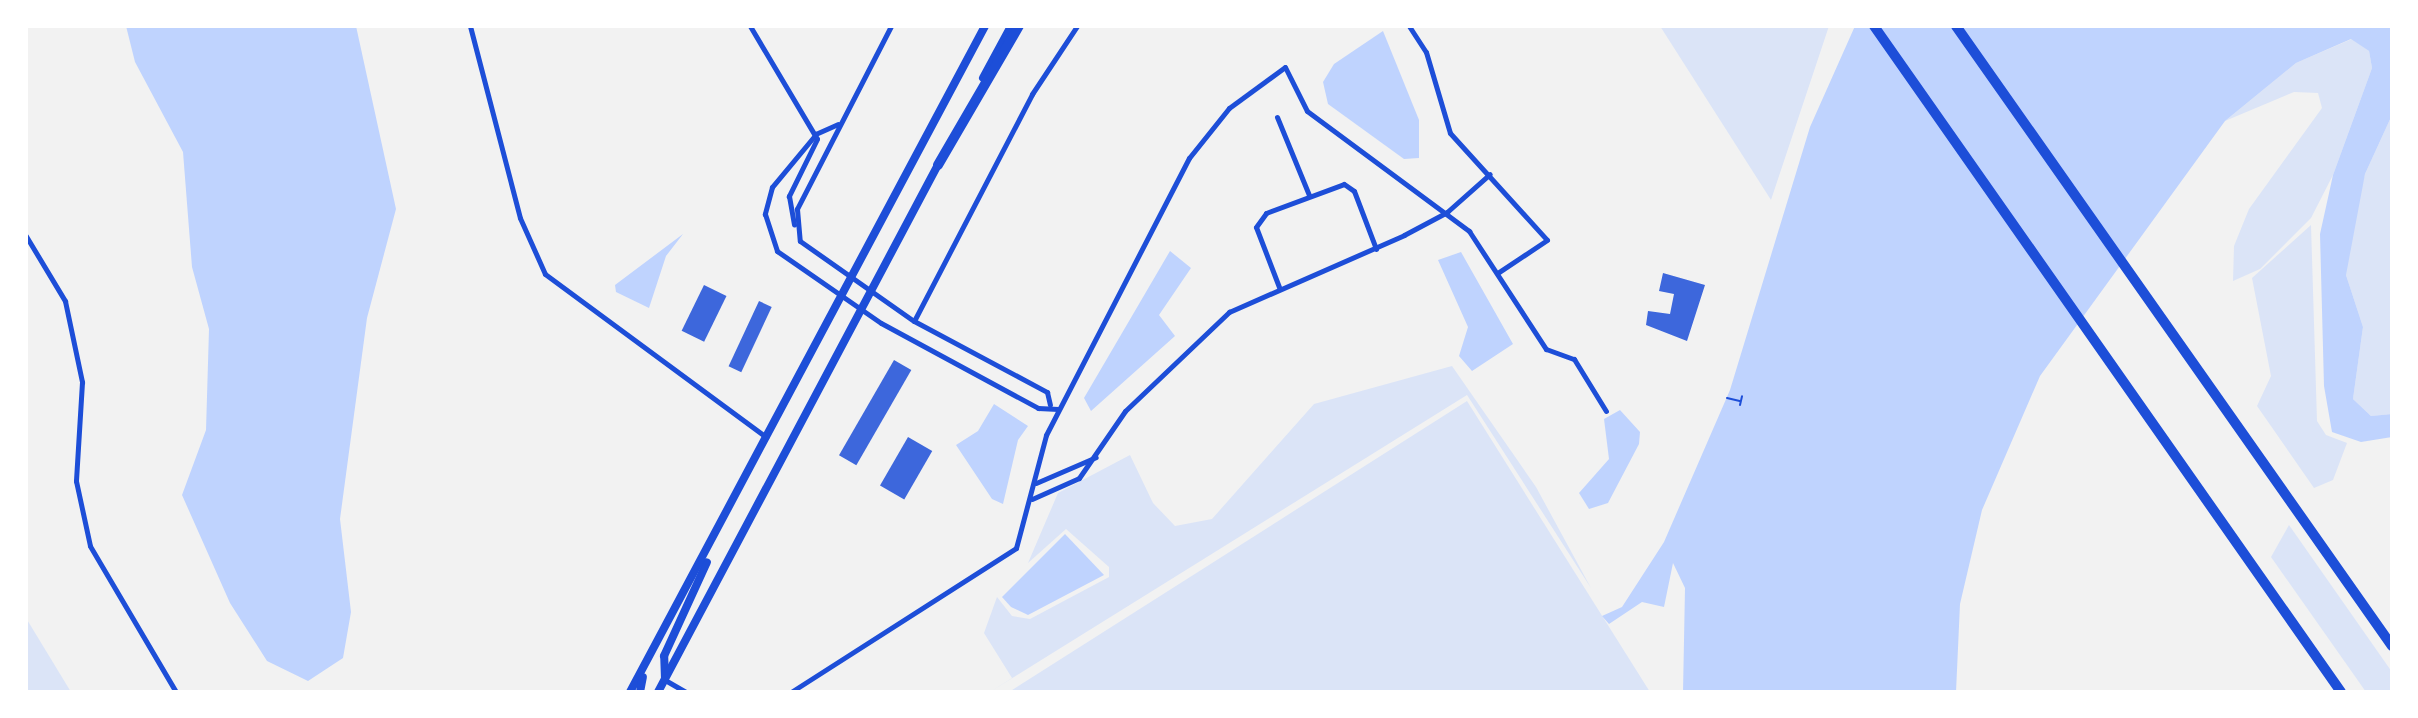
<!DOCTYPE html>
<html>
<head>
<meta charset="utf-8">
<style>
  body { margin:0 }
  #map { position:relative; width:2418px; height:718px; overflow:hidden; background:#f2f2f2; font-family:Spectral,serif }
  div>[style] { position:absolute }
  .green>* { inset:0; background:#dbe4f7 }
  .water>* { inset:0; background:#bfd3fe }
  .building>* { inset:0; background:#3d67dc; transform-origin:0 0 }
  .path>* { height:2px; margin:-1px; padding:0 1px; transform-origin:1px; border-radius:1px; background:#1d4ed8 }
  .minor>* { height:5px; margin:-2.5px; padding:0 2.5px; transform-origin:2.5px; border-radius:2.5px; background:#1d4ed8 }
  .secondary>* { height:8px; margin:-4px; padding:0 4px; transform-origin:4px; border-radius:4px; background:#1d4ed8 }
  .motorway>* { height:10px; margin:-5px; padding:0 5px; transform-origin:5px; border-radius:5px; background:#1d4ed8 }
  span { translate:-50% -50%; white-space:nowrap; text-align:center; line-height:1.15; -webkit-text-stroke:8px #fff; paint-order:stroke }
  .frame { position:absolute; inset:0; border:28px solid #fff; pointer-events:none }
</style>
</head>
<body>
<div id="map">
  <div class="green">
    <div style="clip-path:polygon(1660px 26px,1829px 26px,1771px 200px)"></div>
    <div style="clip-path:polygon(2352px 39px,2369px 51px,2372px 68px,2333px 175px,2311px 218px,2260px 269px,2233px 281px,2234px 246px,2249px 209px,2322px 108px,2318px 93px,2294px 92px,2225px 121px,2296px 63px)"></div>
    <div style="clip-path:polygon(2392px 115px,2392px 414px,2371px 416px,2353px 399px,2363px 327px,2346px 275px,2347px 245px,2365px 174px)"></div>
    <div style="clip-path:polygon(2311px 225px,2317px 421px,2326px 435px,2347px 443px,2333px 480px,2314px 488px,2257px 406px,2271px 376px,2252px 278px)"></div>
    <div style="clip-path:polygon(1452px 366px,1536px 487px,1591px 588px,1467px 395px,990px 692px,1012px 678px,984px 633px,997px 597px,1012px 616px,1030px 619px,1109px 577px,1109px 567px,1066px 529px,1028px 563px,1058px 493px,1130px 455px,1153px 503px,1175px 526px,1212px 519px,1314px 404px)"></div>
    <div style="clip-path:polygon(1467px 401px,1650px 692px,1009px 692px)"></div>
    <div style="clip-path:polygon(2289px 525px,2392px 672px,2392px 692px,2366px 692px,2271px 557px)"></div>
    <div style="clip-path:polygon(26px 618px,71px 692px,26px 692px)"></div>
  </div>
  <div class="water">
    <div style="clip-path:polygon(126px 26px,356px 26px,396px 209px,367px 318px,340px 519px,351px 612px,343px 658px,308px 681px,267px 661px,230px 603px,182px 495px,206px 430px,209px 329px,192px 267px,183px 152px,135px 62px)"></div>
    <div style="clip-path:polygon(1855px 26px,2392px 26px,2392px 115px,2365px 174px,2346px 275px,2363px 327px,2353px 399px,2371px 416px,2392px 414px,2392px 437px,2361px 442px,2332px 432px,2324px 386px,2320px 234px,2333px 175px,2372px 68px,2369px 51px,2351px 39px,2296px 63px,2225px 121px,2040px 376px,1982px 510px,1960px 604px,1956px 692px,1683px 692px,1685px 588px,1673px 563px,1664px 607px,1642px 602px,1609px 624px,1602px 616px,1622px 607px,1664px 542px,1730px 390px,1810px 127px)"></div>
    <div style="clip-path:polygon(1383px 31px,1419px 120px,1419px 158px,1404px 159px,1328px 104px,1323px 82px,1334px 64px)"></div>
    <div style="clip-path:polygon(683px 234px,666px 256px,649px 308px,616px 292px,615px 285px)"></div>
    <div style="clip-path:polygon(1170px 251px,1191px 268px,1159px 315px,1175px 336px,1091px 411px,1084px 398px)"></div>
    <div style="clip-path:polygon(1461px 252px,1513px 344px,1472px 371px,1459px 356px,1468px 327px,1438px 260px)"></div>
    <div style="clip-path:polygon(994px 404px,1028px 426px,1018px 440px,1003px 504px,992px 499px,956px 445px,978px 431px)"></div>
    <div style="clip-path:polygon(1620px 410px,1640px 432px,1639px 444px,1608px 503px,1589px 509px,1579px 493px,1609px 459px,1604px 419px)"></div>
    <div style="clip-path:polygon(1065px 534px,1104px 575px,1028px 615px,1011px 607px,1002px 597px)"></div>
  </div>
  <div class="building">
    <div style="clip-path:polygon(1663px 273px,1705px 285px,1687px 341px,1646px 325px,1648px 311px,1670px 314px,1674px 294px,1659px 291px)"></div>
    <div style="left:704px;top:285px;width:25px;height:51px;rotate:26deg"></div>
    <div style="left:759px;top:301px;width:14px;height:72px;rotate:25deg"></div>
    <div style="left:894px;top:360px;width:20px;height:110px;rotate:30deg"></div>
    <div style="left:908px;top:437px;width:28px;height:56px;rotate:30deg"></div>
  </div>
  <div class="path">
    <div style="left:1727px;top:398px;width:13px;rotate:13deg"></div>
    <div style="left:1740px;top:405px;width:9px;rotate:-77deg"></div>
  </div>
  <div class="minor">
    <div style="left:470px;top:26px;width:198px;rotate:75.4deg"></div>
    <div style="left:520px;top:218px;width:61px;rotate:65.9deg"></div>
    <div style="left:545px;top:274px;width:275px;rotate:36.4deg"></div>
    <div style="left:750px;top:26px;width:131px;rotate:59.3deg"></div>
    <div style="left:817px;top:139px;width:64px;rotate:116.2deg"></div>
    <div style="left:789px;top:196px;width:29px;rotate:80deg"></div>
    <div style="left:891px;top:26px;width:206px;rotate:117.2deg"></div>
    <div style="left:797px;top:209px;width:32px;rotate:85deg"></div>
    <div style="left:800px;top:241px;width:139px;rotate:35.1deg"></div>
    <div style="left:914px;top:321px;width:151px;rotate:28.1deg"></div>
    <div style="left:1047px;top:392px;width:13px;rotate:77deg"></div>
    <div style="left:1409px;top:26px;width:31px;rotate:57deg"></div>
    <div style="left:1426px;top:52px;width:84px;rotate:73.5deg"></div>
    <div style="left:1450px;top:133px;width:144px;rotate:47.8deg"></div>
    <div style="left:1547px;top:240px;width:58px;rotate:146.3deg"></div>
    <div style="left:1277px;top:117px;width:84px;rotate:67.7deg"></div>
    <div style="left:838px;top:124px;width:24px;rotate:156deg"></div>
    <div style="left:816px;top:134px;width:69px;rotate:129.7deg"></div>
    <div style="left:772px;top:187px;width:28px;rotate:105deg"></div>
    <div style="left:765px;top:214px;width:39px;rotate:72deg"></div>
    <div style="left:777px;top:251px;width:126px;rotate:34.7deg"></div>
    <div style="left:881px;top:323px;width:179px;rotate:28.4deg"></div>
    <div style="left:1038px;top:408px;width:20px;rotate:3deg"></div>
    <div style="left:26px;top:236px;width:76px;rotate:59deg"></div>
    <div style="left:65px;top:301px;width:83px;rotate:78.1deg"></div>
    <div style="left:82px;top:382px;width:99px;rotate:93.5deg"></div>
    <div style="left:76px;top:481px;width:66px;rotate:77.8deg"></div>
    <div style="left:90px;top:546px;width:169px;rotate:59.5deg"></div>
    <div style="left:1279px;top:287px;width:64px;rotate:-111deg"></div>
    <div style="left:1256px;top:227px;width:17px;rotate:-54deg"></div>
    <div style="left:1266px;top:213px;width:83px;rotate:-20.4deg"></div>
    <div style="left:1344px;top:184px;width:12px;rotate:35deg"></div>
    <div style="left:1354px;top:191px;width:62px;rotate:69.2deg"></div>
    <div style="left:914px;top:321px;width:256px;rotate:-62.5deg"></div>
    <div style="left:1032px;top:94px;width:82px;rotate:-56.5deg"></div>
    <div style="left:1036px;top:483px;width:65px;rotate:-23.4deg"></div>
    <div style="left:1032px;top:499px;width:51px;rotate:-24.1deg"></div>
    <div style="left:1079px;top:478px;width:81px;rotate:-55.5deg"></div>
    <div style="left:1125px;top:411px;width:144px;rotate:-43.6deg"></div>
    <div style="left:1229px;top:312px;width:191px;rotate:-23.7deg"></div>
    <div style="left:1404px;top:235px;width:49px;rotate:-28.1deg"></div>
    <div style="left:1447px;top:212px;width:57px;rotate:-41.5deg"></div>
    <div style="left:665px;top:680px;width:24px;rotate:30deg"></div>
    <div style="left:791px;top:692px;width:267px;rotate:-32.6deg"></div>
    <div style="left:1016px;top:548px;width:117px;rotate:-75.1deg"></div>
    <div style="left:1046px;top:435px;width:312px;rotate:-62.7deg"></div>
    <div style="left:1189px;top:158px;width:64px;rotate:-51.3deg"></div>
    <div style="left:1229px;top:108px;width:69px;rotate:-36.2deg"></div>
    <div style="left:1285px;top:67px;width:49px;rotate:63.4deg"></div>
    <div style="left:1307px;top:111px;width:202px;rotate:36.5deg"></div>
    <div style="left:1469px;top:231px;width:141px;rotate:56.9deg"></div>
    <div style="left:1546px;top:349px;width:30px;rotate:20deg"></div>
    <div style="left:1574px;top:359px;width:61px;rotate:58.4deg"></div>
  </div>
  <div class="secondary">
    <div style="left:983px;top:78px;width:59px;rotate:-61.7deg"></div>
    <div style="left:665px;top:679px;width:23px;rotate:-92deg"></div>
    <div style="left:664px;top:656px;width:103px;rotate:-65.4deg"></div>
    <div style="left:630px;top:692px;width:755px;rotate:-61.94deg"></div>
    <div style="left:640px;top:692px;width:15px;rotate:-79deg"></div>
    <div style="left:658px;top:692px;width:601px;rotate:-62.03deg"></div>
  </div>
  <div class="motorway">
    <div style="left:1874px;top:26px;width:813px;rotate:54.96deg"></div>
    <div style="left:1956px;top:26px;width:758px;rotate:54.88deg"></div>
    <div style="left:938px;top:165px;width:161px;rotate:-59.8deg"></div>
  </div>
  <div class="frame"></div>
</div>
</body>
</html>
